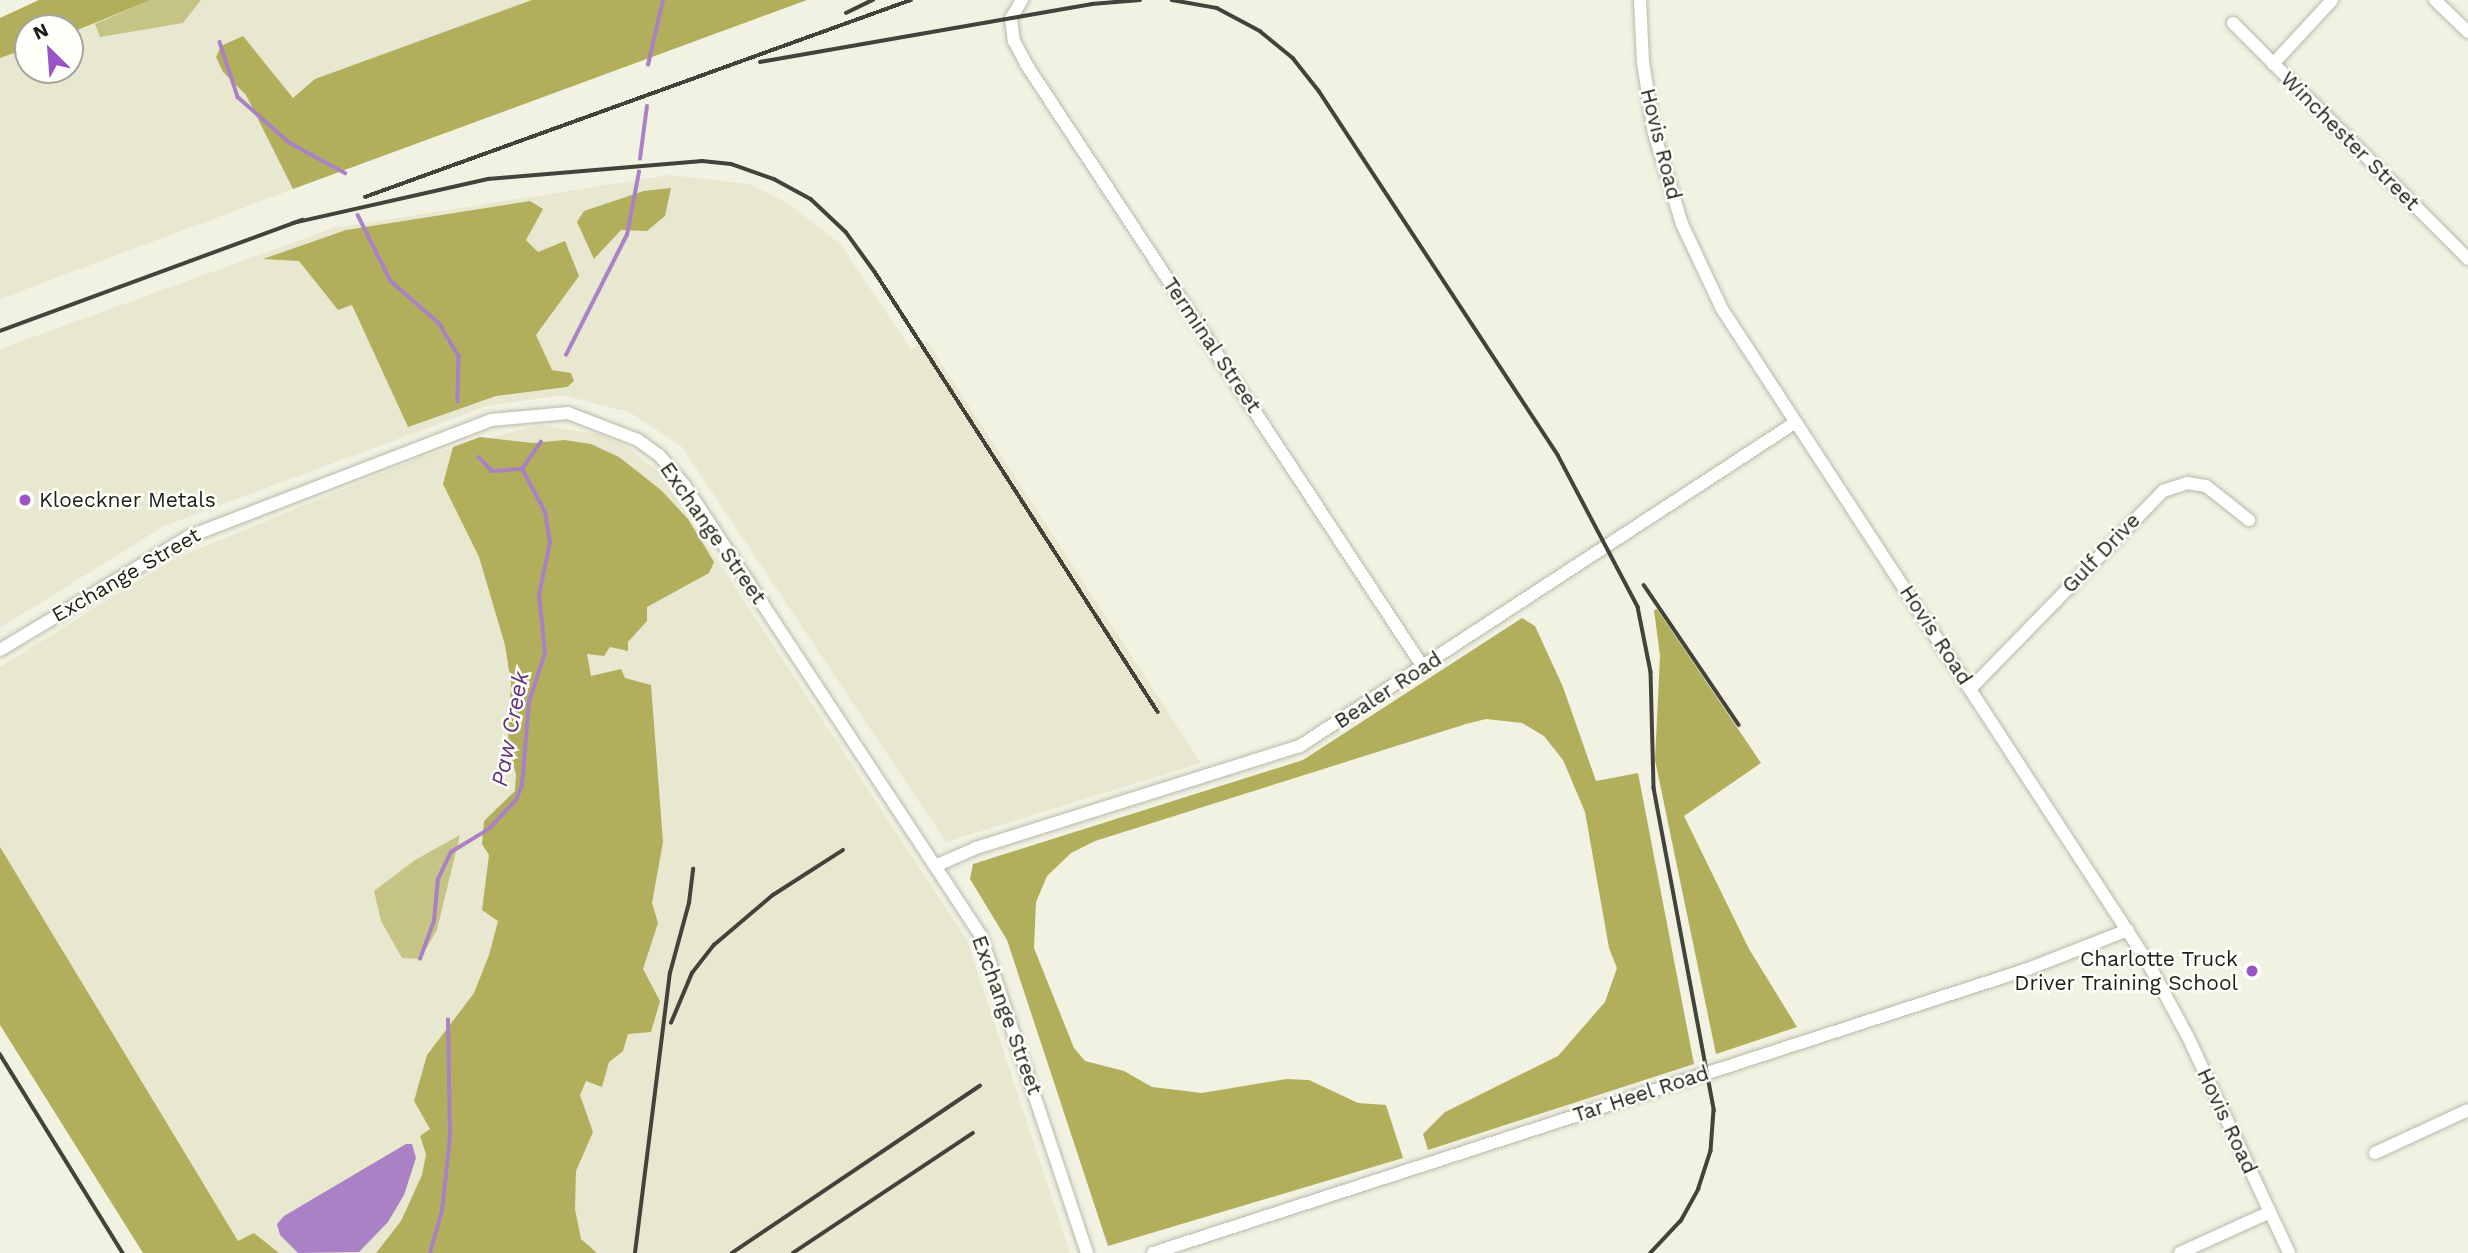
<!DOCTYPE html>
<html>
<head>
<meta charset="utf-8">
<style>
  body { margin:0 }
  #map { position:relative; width:2468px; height:1253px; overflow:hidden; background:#f2f2e3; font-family:"Work Sans",sans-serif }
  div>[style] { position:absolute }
  .built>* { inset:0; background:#e8e8d1 }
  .green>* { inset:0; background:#c5c485 }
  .forest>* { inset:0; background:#b1af5c }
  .water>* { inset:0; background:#a981c4 }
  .stream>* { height:3.5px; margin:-1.75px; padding:0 1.75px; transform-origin:1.75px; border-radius:1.75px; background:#a981c4 }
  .roads { filter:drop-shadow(0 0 2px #b9b9aa) drop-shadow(0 0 2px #b9b9aa) }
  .minor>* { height:12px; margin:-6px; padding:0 6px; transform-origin:6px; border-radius:6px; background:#fff }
  .rail>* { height:3.5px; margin:-1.75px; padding:0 1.75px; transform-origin:1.75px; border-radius:1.75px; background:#43433c }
  .dots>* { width:19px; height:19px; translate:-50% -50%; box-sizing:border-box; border:4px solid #fffff9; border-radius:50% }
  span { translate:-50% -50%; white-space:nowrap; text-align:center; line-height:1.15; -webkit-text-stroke:5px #fffff9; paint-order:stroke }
  .street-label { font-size:21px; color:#1e1e18 }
  .poi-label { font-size:21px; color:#1e1e18 }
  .left { translate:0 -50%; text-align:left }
  .right { translate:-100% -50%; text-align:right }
  .water-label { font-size:23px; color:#653283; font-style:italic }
  .north { position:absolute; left:14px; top:14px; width:70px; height:70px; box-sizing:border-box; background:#fffff9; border:2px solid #a5a59f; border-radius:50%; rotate:335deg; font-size:19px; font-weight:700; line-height:28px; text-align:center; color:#1e1e18 }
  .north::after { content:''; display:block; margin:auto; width:24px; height:32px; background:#9b53c6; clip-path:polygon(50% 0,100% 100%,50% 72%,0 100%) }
</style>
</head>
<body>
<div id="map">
  <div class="built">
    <div style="clip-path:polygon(evenodd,39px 0,627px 0,317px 169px,293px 189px,0 299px,0 18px,39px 0,28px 28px,70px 28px,70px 70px,28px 70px,28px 28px)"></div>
    <div style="clip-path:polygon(670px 175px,750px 184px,788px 203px,840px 244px,911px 349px,926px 340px,1201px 763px,946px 842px,681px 446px,629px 412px,562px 395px,487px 406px,164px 526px,0 628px,0 349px,333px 228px)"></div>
    <div style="clip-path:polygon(538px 425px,602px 435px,626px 446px,660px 473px,967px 940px,1070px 1253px,229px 1253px,0 909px,0 667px,174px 559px,424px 456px)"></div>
  </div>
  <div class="green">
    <div style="clip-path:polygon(151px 0,201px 0,183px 23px,100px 37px,95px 24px)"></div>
    <div style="clip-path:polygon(460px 835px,437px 930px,420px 959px,402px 958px,381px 921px,374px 891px,415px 860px)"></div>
  </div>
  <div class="forest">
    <div style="clip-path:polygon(39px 0,151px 0,70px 33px,70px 28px,28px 28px,28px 48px,0 58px,0 18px)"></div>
    <div style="clip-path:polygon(532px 0,807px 0,293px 189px,246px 95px,223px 72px,216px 57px,221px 46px,243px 36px,293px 98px,315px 79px)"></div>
    <div style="clip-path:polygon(671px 188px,665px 216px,647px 231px,621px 230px,594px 259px,577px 222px,584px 211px,644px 191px)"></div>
    <div style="clip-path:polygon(530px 201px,543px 209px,526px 240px,538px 252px,565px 241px,579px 276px,536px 335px,552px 370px,571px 373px,574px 381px,567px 387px,496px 396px,408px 427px,352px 305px,338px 310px,299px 261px,263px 259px,346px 230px)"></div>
    <div style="clip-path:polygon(480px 437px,533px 443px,564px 440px,591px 444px,619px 457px,661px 490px,688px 519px,714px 562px,709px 573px,647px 607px,647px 621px,628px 642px,628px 651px,610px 647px,604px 656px,587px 654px,591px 676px,621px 669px,625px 678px,651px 685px,663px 842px,652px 903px,658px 923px,643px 969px,660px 1001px,651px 1032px,628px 1034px,623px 1051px,609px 1062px,602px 1087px,586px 1081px,580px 1095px,593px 1132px,576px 1171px,575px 1209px,581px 1239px,597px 1253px,376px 1253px,401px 1221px,422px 1175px,426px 1154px,420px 1136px,430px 1129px,414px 1101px,427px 1055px,474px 993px,489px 955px,498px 921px,482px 910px,489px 855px,482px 844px,484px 821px,515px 791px,516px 775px,508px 742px,511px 683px,505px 645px,479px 557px,443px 484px,453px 447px)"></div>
    <div style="clip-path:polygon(1657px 609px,1761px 763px,1684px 816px,1749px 949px,1797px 1027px,1716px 1054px,1655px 760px,1660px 656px,1654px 610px)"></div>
    <div style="clip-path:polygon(1522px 618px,1535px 626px,1563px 687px,1596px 781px,1638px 773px,1694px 1064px,1428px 1150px,1423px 1134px,1445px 1112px,1558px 1056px,1605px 1002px,1617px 968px,1609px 948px,1585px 812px,1563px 760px,1544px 736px,1522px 723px,1486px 719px,1466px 724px,1095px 841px,1071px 853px,1047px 876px,1036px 902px,1034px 948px,1074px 1048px,1085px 1061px,1124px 1071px,1152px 1087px,1202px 1093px,1286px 1079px,1309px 1080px,1358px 1103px,1386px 1105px,1403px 1158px,1108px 1246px,1007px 940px,970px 879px,973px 864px,1303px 760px)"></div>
    <div style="clip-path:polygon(0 847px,238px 1241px,254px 1233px,279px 1253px,143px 1253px,0 1025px)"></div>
  </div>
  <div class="water">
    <div style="clip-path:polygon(406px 1144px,412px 1144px,416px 1158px,404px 1195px,388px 1222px,359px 1252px,298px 1253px,280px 1235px,277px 1224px,284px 1216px)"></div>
  </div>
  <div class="stream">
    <div style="left:220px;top:42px;width:58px;rotate:71.9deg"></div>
    <div style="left:238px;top:97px;width:69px;rotate:41.5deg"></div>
    <div style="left:290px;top:143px;width:63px;rotate:28.6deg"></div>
    <div style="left:648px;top:65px;width:67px;rotate:-77deg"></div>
    <div style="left:640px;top:159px;width:53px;rotate:-82.5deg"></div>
    <div style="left:358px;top:215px;width:74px;rotate:63.4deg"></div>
    <div style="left:391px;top:281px;width:64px;rotate:41.2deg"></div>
    <div style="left:439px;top:323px;width:39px;rotate:59deg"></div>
    <div style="left:459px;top:356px;width:45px;rotate:91.3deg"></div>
    <div style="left:566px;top:355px;width:135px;rotate:-63.1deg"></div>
    <div style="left:627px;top:235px;width:64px;rotate:-79.2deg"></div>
    <div style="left:479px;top:457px;width:19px;rotate:47deg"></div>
    <div style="left:492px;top:471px;width:30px;rotate:-4deg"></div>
    <div style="left:522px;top:469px;width:33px;rotate:-55deg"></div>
    <div style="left:420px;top:959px;width:40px;rotate:-69.8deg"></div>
    <div style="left:434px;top:921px;width:42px;rotate:-84.6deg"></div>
    <div style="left:438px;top:879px;width:30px;rotate:-64deg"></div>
    <div style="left:451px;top:852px;width:44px;rotate:-31.2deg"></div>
    <div style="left:489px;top:829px;width:40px;rotate:-47deg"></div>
    <div style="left:516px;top:800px;width:16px;rotate:-68deg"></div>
    <div style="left:522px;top:785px;width:83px;rotate:-85.2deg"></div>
    <div style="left:529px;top:702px;width:52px;rotate:-71.9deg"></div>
    <div style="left:545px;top:653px;width:58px;rotate:-95.9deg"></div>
    <div style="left:539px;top:595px;width:53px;rotate:-78.1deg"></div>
    <div style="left:550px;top:543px;width:31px;rotate:-99deg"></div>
    <div style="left:545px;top:512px;width:49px;rotate:-118.1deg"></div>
    <div style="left:430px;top:1253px;width:44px;rotate:-74.1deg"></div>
    <div style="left:442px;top:1211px;width:74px;rotate:-83.8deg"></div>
    <div style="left:450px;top:1137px;width:117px;rotate:-91deg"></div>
  </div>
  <div class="roads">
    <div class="minor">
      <div style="left:1022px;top:0;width:21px;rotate:121deg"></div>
      <div style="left:1011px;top:18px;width:23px;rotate:83deg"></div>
      <div style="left:1014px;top:41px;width:26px;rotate:62deg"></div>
      <div style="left:1026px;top:64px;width:722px;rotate:56.64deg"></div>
      <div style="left:1640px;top:0;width:62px;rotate:87.2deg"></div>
      <div style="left:1643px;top:62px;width:72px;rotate:81.2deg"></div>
      <div style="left:1654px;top:133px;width:95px;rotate:72.9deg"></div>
      <div style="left:1682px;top:224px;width:94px;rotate:64.8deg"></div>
      <div style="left:1722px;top:309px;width:778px;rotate:56.9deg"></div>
      <div style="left:2147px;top:961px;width:86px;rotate:61.7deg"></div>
      <div style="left:2188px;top:1037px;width:238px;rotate:64.9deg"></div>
      <div style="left:2435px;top:0;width:46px;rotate:44.1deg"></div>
      <div style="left:2233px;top:23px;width:333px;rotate:45.1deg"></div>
      <div style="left:2273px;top:64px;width:87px;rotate:-47.3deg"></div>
      <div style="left:0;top:650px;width:219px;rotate:-31deg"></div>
      <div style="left:188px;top:537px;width:325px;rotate:-21.1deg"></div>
      <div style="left:491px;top:420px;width:77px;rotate:-5.2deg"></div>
      <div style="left:568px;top:413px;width:75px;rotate:21.1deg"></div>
      <div style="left:638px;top:440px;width:26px;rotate:36deg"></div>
      <div style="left:659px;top:455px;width:40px;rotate:50deg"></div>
      <div style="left:685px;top:486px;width:539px;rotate:56.66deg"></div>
      <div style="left:981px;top:936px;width:334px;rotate:71.5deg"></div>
      <div style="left:1971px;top:688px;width:275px;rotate:-45.7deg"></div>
      <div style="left:2163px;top:491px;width:25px;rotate:-18deg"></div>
      <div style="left:2187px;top:483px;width:19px;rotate:9deg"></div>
      <div style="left:2206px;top:486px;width:55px;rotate:38.3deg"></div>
      <div style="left:935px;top:866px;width:45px;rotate:-23.7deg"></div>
      <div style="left:976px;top:848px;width:340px;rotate:-17.5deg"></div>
      <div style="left:1300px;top:746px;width:592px;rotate:-33.15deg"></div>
      <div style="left:2375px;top:1153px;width:102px;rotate:-24.8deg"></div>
      <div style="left:1153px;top:1253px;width:920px;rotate:-17.98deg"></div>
      <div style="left:2028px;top:969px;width:107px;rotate:-21.3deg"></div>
      <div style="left:2180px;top:1253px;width:99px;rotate:-24.5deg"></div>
    </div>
  </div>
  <div class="rail">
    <div style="left:1172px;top:0;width:46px;rotate:10.1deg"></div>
    <div style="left:1217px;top:8px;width:49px;rotate:28.1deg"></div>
    <div style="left:1260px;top:31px;width:43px;rotate:39.3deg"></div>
    <div style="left:1293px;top:58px;width:42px;rotate:51.8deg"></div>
    <div style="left:1319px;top:91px;width:435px;rotate:56.7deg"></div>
    <div style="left:1558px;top:455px;width:172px;rotate:62.2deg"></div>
    <div style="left:1638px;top:607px;width:66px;rotate:78.7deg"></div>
    <div style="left:1651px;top:672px;width:116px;rotate:88.5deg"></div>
    <div style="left:1654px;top:788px;width:328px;rotate:79.4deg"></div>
    <div style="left:1714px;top:1110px;width:41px;rotate:94.2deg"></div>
    <div style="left:1711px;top:1151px;width:40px;rotate:108deg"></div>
    <div style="left:1699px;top:1189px;width:37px;rotate:119deg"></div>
    <div style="left:1681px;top:1221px;width:44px;rotate:133.2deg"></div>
    <div style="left:846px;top:13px;width:30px;rotate:-26deg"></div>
    <div style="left:760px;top:62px;width:337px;rotate:-9.9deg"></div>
    <div style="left:1092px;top:4px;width:48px;rotate:-4.8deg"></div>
    <div style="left:365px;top:197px;width:580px;rotate:-19.84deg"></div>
    <div style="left:293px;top:223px;width:200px;rotate:-12.7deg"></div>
    <div style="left:488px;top:179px;width:215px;rotate:-4.8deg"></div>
    <div style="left:702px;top:161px;width:29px;rotate:6deg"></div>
    <div style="left:731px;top:164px;width:46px;rotate:19.2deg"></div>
    <div style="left:774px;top:179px;width:42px;rotate:28.4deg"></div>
    <div style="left:811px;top:199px;width:48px;rotate:43.3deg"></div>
    <div style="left:846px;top:232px;width:49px;rotate:54.1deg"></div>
    <div style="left:875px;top:272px;width:523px;rotate:57.25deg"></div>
    <div style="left:0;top:331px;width:322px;rotate:-20.2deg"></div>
    <div style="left:1644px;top:585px;width:169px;rotate:55.8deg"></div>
    <div style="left:671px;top:1023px;width:54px;rotate:-67.2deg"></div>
    <div style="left:692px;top:973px;width:36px;rotate:-52deg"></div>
    <div style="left:714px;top:945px;width:77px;rotate:-40.3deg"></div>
    <div style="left:773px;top:895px;width:83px;rotate:-32.7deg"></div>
    <div style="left:0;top:1054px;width:234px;rotate:58.3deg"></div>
    <div style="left:635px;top:1253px;width:282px;rotate:-82.9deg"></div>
    <div style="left:670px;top:973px;width:73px;rotate:-74.8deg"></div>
    <div style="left:689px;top:903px;width:34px;rotate:-83deg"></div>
    <div style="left:732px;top:1253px;width:299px;rotate:-34deg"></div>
    <div style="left:793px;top:1253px;width:216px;rotate:-33.7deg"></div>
  </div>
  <div class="dots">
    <div style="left:25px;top:500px;background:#9b53c6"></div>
    <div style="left:2252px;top:971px;background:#9b53c6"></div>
  </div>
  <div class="street-label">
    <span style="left:2350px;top:141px;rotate:45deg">Winchester Street</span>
    <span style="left:1661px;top:144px;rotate:76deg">Hovis Road</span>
    <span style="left:1212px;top:345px;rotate:56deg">Terminal Street</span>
    <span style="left:713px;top:533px;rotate:55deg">Exchange Street</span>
    <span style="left:2101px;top:553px;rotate:-46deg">Gulf Drive</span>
    <span style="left:126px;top:575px;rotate:-30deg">Exchange Street</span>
    <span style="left:1936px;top:635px;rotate:57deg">Hovis Road</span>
    <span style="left:1388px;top:690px;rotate:-33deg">Bealer Road</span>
    <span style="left:1007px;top:1015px;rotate:70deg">Exchange Street</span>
    <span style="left:1641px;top:1094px;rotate:-18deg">Tar Heel Road</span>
    <span style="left:2227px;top:1121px;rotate:65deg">Hovis Road</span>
  </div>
  <div class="poi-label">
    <span class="left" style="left:39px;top:500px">Kloeckner Metals</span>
    <span class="right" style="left:2238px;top:971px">Charlotte Truck<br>Driver Training School</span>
  </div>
  <div class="water-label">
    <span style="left:511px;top:729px;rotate:-79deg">Paw Creek</span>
  </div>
  <div class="north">N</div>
</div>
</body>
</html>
